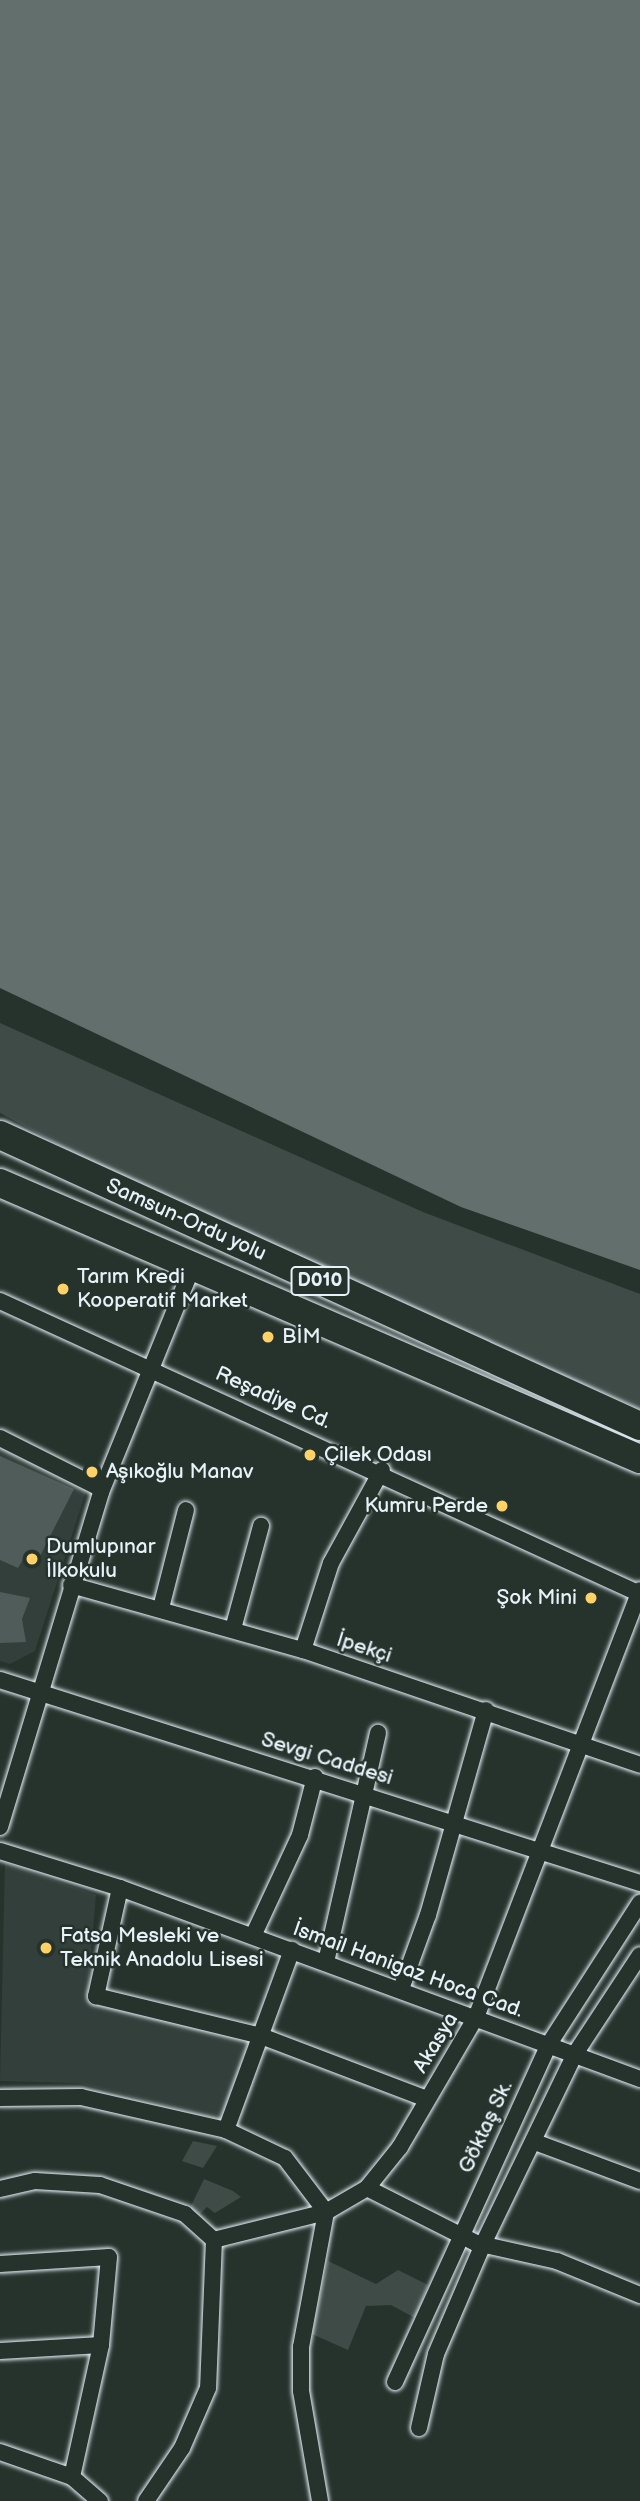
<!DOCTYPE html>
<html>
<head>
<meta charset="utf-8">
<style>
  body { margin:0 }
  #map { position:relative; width:640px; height:2501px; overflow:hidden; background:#26332d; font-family:"Balsamiq Sans",sans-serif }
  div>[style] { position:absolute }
  .built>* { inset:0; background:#333f3a }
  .green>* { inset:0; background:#3e4b47 }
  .water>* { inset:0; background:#636f6d }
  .building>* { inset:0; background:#505c59 }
  .roads { filter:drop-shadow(0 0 2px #e8f1f8) drop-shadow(0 0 2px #e8f1f8) }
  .street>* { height:16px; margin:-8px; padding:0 8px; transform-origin:8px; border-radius:8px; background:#26332d }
  .highway>* { height:28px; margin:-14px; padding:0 14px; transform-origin:14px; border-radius:14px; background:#26332d }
  .dots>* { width:19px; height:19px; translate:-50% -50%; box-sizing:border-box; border:4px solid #26332d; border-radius:50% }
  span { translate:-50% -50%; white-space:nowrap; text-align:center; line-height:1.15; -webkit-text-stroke:5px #26332d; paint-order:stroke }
  .shield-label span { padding:2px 5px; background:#26332d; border:2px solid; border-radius:5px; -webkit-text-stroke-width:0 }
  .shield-label { font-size:19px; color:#e8f1f8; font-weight:700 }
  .street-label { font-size:21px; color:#e8f1f8 }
  .poi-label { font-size:21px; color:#e8f1f8 }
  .left { translate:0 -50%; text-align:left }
  .right { translate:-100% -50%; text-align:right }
</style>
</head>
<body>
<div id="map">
  <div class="built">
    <div style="clip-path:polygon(0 1444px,87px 1488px,35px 1651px,10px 1664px,0 1661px)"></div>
    <div style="clip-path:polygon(5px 1863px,96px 1895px,87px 2001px,254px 2040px,221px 2120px,79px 2083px,0 2081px)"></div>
  </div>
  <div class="green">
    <div style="clip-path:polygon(0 1023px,423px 1212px,640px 1294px,640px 1409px,127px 1181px,0 1113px)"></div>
    <div style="clip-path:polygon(193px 2141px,217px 2146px,203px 2168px,182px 2161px)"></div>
    <div style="clip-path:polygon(204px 2179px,233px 2191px,241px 2197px,215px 2213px,207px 2207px,197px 2217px,189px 2210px)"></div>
    <div style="clip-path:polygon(328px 2261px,376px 2284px,398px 2270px,428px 2285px,415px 2318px,391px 2305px,366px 2306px,348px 2350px,312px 2334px)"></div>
  </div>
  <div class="water">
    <div style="clip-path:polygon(0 0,640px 0,640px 1270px,461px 1207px,0 988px)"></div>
  </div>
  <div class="building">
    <div style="clip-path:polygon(0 1456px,74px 1489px,36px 1564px,24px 1558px,18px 1568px,0 1560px)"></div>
    <div style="clip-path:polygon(0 1592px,30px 1598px,22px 1619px,26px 1642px,0 1643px)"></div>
  </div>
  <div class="roads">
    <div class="street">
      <div style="left:0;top:1301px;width:704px;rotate:24.6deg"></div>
      <div style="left:0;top:1438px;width:114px;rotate:26.6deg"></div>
      <div style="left:71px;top:1585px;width:241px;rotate:15.7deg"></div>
      <div style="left:303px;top:1650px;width:356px;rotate:18.8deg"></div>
      <div style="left:161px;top:1608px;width:101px;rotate:-75.7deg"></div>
      <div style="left:233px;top:1629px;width:107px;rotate:-74.8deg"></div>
      <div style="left:303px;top:1650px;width:91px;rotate:-72.2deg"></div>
      <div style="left:331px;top:1563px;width:106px;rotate:-61.3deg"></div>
      <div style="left:0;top:1680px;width:671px;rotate:17.6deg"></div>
      <div style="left:0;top:1827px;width:350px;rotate:-73.2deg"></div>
      <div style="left:101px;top:1492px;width:245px;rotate:-67.9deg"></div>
      <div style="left:0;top:1851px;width:126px;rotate:17.1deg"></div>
      <div style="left:120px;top:1888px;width:554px;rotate:20.17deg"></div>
      <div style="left:120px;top:1888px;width:111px;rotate:102.5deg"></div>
      <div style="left:96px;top:1996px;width:170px;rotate:13.6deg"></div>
      <div style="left:261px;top:2036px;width:178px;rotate:20.8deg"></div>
      <div style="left:253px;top:1936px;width:111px;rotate:-65deg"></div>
      <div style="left:300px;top:1835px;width:60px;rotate:-75.5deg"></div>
      <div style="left:326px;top:1962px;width:235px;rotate:-77.2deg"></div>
      <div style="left:401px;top:1989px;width:79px;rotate:-70deg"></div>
      <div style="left:428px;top:1915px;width:213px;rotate:-74.2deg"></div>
      <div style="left:0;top:2098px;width:81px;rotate:-0.7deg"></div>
      <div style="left:81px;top:2097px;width:149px;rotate:12.8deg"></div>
      <div style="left:226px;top:2130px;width:65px;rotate:25.4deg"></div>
      <div style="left:285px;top:2158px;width:68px;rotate:52.8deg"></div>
      <div style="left:326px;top:2212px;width:115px;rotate:166deg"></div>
      <div style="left:226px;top:2130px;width:192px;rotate:-69.9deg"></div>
      <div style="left:535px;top:2142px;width:112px;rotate:20.4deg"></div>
      <div style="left:367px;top:2188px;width:122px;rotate:26.8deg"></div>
      <div style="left:476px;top:2243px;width:83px;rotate:12.5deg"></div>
      <div style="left:557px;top:2261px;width:90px;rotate:22.3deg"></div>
      <div style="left:0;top:2189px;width:36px;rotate:-13deg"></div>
      <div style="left:35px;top:2181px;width:65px;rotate:3.5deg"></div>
      <div style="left:100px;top:2185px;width:90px;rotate:18.8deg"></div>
      <div style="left:185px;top:2214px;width:39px;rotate:42deg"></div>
      <div style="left:214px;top:2240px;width:148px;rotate:92.3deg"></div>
      <div style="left:208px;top:2388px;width:65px;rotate:113.4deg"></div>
      <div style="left:182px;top:2448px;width:64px;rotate:124.2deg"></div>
      <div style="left:0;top:2264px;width:109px;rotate:-3.7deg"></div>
      <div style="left:109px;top:2257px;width:88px;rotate:95.2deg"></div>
      <div style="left:101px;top:2345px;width:135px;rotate:102.4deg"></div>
      <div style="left:0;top:2351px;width:101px;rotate:-3.4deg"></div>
      <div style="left:395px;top:2382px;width:371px;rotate:-65.5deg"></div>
      <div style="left:549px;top:2044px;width:168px;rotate:-57.2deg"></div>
      <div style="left:419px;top:2428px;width:76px;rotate:-77.1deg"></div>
      <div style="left:436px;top:2354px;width:122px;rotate:-66.8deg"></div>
      <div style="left:484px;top:2242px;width:209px;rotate:-64.2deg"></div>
      <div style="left:575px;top:2054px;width:118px;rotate:-56.7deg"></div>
      <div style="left:0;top:2452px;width:76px;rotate:19.1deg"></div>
      <div style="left:72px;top:2477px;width:37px;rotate:41deg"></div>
      <div style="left:320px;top:2501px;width:112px;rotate:-99.8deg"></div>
      <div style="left:301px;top:2391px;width:44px;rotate:-90deg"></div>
      <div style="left:301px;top:2347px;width:137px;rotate:-79.5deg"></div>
      <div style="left:326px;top:2212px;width:48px;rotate:-30.3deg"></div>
      <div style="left:367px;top:2188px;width:53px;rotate:-51.2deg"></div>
      <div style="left:400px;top:2147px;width:153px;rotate:-59.7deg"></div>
      <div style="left:477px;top:2015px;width:455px;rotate:-69deg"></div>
    </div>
    <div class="highway">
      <div style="left:0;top:1135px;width:703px;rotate:24.45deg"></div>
      <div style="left:0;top:1183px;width:697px;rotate:23.33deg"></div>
    </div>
  </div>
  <div class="dots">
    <div style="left:63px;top:1289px;background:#ffd166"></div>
    <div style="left:268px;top:1337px;background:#ffd166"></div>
    <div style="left:310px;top:1455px;background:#ffd166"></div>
    <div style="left:92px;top:1472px;background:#ffd166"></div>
    <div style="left:502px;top:1506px;background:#ffd166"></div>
    <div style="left:32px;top:1559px;background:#ffd166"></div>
    <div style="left:591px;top:1598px;background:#ffd166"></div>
    <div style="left:46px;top:1948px;background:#ffd166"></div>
  </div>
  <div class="shield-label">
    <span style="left:320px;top:1281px">D010</span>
  </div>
  <div class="street-label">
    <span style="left:186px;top:1220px;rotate:24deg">Samsun-Ordu yolu</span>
    <span style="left:273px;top:1398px;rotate:24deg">Reşadiye Cd.</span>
    <span style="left:364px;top:1648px;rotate:18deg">İpekçi</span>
    <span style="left:327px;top:1759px;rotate:17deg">Sevgi Caddesi</span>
    <span style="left:408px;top:1970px;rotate:20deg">İsmail Hanigaz Hoca Cad.</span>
    <span style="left:436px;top:2043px;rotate:-59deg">Akasya</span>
    <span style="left:486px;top:2127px;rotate:-65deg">Göktaş Sk.</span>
  </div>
  <div class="poi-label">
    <span class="left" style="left:77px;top:1289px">Tarım Kredi<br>Kooperatif Market</span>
    <span class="left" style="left:282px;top:1337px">BİM</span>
    <span class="left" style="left:324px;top:1455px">Çilek Odası</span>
    <span class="left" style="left:106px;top:1472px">Aşıkoğlu Manav</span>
    <span class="right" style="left:488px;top:1506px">Kumru Perde</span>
    <span class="left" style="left:46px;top:1559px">Dumlupınar<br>İlkokulu</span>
    <span class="right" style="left:577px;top:1598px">Şok Mini</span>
    <span class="left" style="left:60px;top:1948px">Fatsa Mesleki ve<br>Teknik Anadolu Lisesi</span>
  </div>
</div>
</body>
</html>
